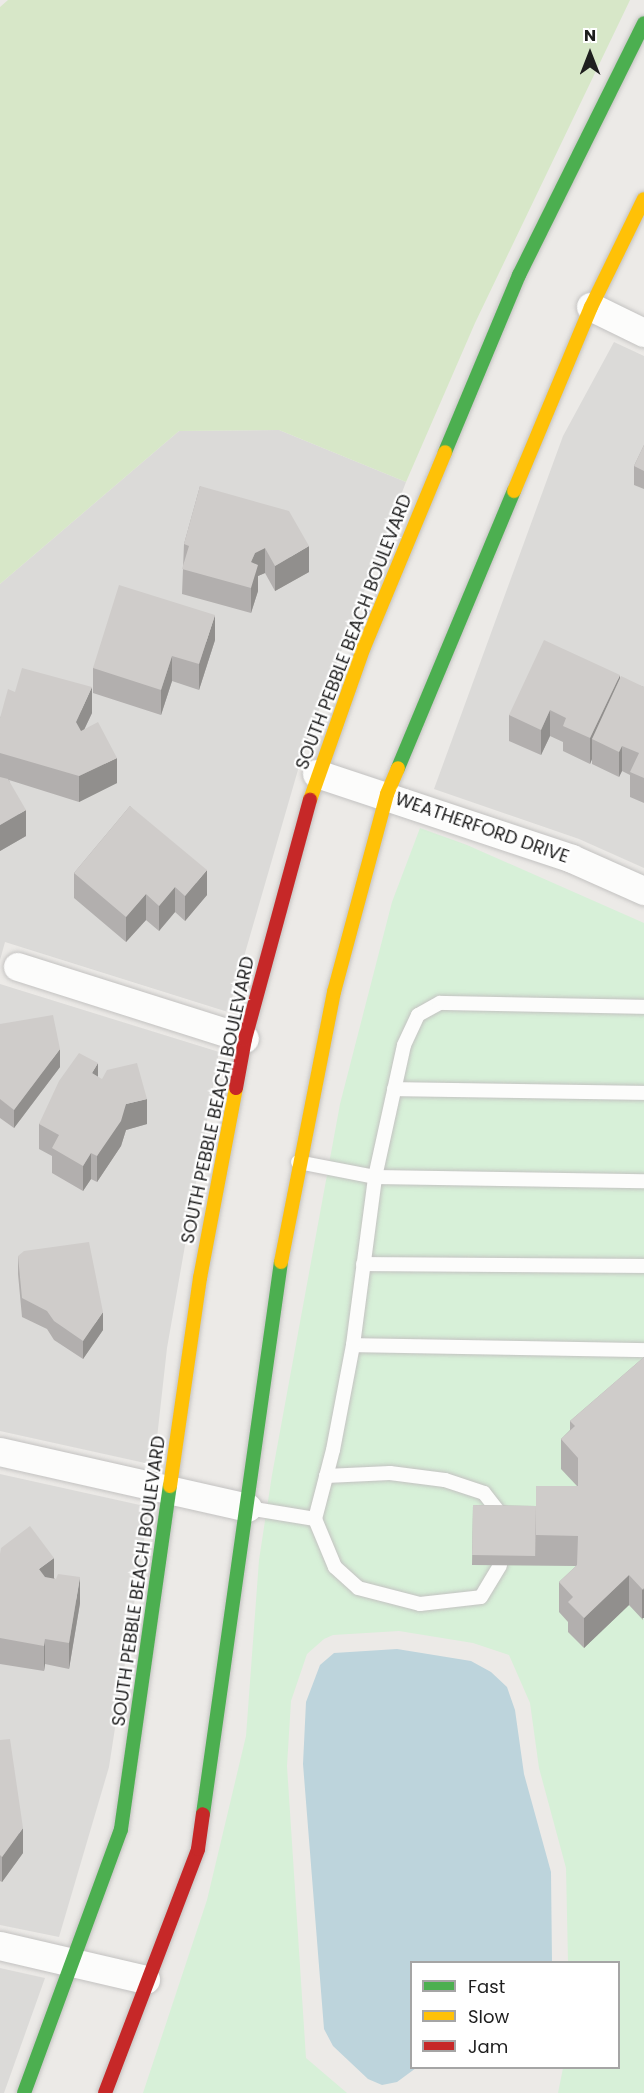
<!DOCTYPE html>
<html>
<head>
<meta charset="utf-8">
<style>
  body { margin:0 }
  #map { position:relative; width:644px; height:2093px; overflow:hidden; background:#eceae7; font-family:Poppins,sans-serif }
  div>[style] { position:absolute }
  .residential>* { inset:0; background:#dbdad8 }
  .grass>* { inset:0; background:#d7e7c8 }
  .park>* { inset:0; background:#d7f0d8 }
  .water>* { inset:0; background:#bdd4dc }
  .roads { filter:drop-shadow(0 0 2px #c3c2c1) drop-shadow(0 0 2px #c3c2c1) }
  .lane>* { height:14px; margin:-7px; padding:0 7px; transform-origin:7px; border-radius:7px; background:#fcfcfb }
  .street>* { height:28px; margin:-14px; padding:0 14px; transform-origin:14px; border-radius:14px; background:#fcfcfb }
  .fast>* { height:14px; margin:-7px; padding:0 7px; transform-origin:7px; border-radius:7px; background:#4caf50 }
  .slow>* { height:14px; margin:-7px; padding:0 7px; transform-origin:7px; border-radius:7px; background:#ffc107 }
  .jam>* { height:14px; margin:-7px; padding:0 7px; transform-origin:7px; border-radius:7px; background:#c62828 }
  .wall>* { inset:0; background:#b2afae }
  .shaded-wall>* { inset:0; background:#918f8d; transform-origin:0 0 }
  .building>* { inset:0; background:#cfccca; transform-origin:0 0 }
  span { translate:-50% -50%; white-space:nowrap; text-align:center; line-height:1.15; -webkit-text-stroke:4.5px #fff; paint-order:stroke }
  .street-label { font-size:18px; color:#1e1e1e }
  .legend { position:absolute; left:410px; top:1961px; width:210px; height:108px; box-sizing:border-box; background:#fff; border:2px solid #a5a5a5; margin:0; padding:8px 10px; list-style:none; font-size:18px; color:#1e1e1e }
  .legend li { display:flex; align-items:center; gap:12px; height:30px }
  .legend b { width:30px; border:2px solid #a5a5a5 }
  .north { position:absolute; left:560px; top:24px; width:60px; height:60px; -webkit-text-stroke:4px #fff; paint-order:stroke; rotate:0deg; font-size:16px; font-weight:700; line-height:24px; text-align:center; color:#1e1e1e }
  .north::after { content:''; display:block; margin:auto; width:21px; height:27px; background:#1e1e1e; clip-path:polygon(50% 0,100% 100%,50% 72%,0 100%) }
</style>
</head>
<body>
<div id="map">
  <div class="residential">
    <div style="clip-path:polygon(614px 342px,644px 356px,644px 868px,579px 839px,434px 789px,563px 436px)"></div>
    <div style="clip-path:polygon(279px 430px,406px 482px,304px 749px,228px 1012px,5px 942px,0 960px,0 584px,179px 431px)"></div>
    <div style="clip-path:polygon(0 984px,219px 1052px,167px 1348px,154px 1465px,0 1431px)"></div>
    <div style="clip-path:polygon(0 1474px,149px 1507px,109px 1767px,59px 1937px,0 1925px)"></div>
    <div style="clip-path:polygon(0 1968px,45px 1978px,4px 2093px,0 2093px)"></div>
  </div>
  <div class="grass">
    <div style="clip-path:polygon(8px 0,630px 0,475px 323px,406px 482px,279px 430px,179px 431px,0 584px,0 7px)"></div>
  </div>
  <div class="park">
    <div style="clip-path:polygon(420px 828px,467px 845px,644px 923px,644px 2093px,558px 2093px,563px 2068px,618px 2068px,618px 1962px,568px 1962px,566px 1868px,539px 1768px,530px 1703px,509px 1655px,473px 1643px,399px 1631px,333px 1635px,324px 1639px,307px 1654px,291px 1701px,287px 1766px,306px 2058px,347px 2093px,143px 2093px,207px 1900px,246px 1736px,259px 1560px,272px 1475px,340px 1104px,392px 902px)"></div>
  </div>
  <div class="water">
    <div style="clip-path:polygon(397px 1649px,471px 1661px,491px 1672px,507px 1687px,515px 1710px,524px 1774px,551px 1872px,552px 1962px,412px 1962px,412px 2068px,416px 2068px,397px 2082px,382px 2085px,368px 2079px,333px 2046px,324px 2029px,303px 1764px,306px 1702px,320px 1665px,334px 1653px)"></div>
  </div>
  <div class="roads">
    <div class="lane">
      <div style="left:394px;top:1089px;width:250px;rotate:0.9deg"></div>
      <div style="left:298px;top:1162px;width:78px;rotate:11deg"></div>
      <div style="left:375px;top:1177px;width:269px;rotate:0.9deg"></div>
      <div style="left:363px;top:1264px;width:281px;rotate:0.4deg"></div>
      <div style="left:353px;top:1345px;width:291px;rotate:1deg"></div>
      <div style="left:326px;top:1476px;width:64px;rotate:-2.7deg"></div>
      <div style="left:390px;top:1473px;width:55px;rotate:7.3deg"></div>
      <div style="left:445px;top:1480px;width:41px;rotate:18.4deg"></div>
      <div style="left:484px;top:1493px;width:29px;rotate:52deg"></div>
      <div style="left:248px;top:1508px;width:68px;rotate:9.3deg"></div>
      <div style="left:315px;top:1519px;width:71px;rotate:-75.4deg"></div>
      <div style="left:333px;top:1450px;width:107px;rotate:-79.2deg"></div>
      <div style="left:353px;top:1345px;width:169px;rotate:-82.5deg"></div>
      <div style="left:375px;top:1177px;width:135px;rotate:-77.6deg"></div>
      <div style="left:404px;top:1045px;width:33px;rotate:-65deg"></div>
      <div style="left:418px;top:1015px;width:25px;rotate:-29deg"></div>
      <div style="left:440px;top:1003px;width:204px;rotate:1.1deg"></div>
      <div style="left:315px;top:1519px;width:52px;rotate:67.4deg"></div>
      <div style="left:335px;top:1567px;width:31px;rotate:42deg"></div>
      <div style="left:358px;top:1588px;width:64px;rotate:14.5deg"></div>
      <div style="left:420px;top:1604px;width:61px;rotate:-6.5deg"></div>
      <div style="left:481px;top:1597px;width:37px;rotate:-59deg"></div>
    </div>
    <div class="street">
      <div style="left:591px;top:307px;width:59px;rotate:26.1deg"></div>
      <div style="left:317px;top:774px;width:269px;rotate:18.4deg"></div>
      <div style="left:572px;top:859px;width:79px;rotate:24deg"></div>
      <div style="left:18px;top:967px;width:238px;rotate:17.6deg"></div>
      <div style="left:0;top:1452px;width:254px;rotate:12.7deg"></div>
      <div style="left:0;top:1946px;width:150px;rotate:13.1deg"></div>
    </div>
    <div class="fast">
      <div style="left:445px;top:452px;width:192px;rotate:-67.3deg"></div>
      <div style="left:519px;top:275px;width:281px;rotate:-63.6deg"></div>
      <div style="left:398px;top:768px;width:300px;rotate:-67.3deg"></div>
      <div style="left:203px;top:1814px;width:557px;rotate:-81.96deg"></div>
      <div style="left:24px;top:2093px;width:281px;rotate:-69.8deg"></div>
      <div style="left:121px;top:1829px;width:346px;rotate:-81.9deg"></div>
    </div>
    <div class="slow">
      <div style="left:514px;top:491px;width:199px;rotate:-67.3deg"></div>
      <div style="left:591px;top:307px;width:120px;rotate:-63.9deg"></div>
      <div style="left:310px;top:800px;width:162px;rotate:-70.6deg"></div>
      <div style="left:364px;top:647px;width:211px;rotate:-67.4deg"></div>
      <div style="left:281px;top:1262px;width:275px;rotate:-78.9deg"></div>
      <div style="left:334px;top:992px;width:205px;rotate:-75deg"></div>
      <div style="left:387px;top:794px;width:28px;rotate:-67deg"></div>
      <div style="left:170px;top:1486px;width:210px;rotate:-81.8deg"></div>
      <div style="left:200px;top:1278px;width:193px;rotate:-79.3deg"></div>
    </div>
    <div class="jam">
      <div style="left:236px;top:1088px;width:50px;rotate:-79.6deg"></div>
      <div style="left:245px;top:1039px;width:248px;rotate:-74.8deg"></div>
      <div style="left:105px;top:2093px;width:261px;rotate:-69.1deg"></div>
      <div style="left:198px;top:1849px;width:35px;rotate:-82deg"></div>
    </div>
  </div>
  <div class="wall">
    <div style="clip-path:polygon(644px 445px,644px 489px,634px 485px,634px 466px)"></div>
    <div style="clip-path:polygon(200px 486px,309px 572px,275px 591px,265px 573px,258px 576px,258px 591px,251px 613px,182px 594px,184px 544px)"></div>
    <div style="clip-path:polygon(215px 640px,199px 690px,172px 681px,161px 715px,93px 693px,93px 668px)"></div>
    <div style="clip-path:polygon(620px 679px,644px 687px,644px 803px,630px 797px,630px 775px,622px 771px,619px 777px,592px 764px,592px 759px,590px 764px,563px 751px,563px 742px,550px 736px,541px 755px,509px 741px,509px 715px)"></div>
    <div style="clip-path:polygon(15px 692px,92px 713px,84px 729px,117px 783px,79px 802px,9px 780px,26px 836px,0 851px,0 718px)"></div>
    <div style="clip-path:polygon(130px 806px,207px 895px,185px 921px,175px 912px,159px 931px,146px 920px,126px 942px,74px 898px,74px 873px)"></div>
    <div style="clip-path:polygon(0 1024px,60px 1067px,14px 1128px,0 1118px)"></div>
    <div style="clip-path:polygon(98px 1077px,147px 1124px,126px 1130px,121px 1146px,97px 1182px,91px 1179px,83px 1191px,52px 1173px,52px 1156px,39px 1149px,39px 1124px)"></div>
    <div style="clip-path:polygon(18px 1256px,103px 1330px,83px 1359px,54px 1340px,47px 1329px,22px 1317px,18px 1274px)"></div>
    <div style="clip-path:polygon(644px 1357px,643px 1620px,629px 1605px,584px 1648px,568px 1632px,568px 1622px,559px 1612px,559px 1582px,576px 1566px,472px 1565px,473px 1505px,536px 1506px,577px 1486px,561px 1469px,561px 1439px,570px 1430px,570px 1421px)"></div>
    <div style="clip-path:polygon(0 1554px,54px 1578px,80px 1603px,69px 1669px,45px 1664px,44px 1671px,0 1664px)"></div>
    <div style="clip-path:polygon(0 1740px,23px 1853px,2px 1882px,0 1881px)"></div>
  </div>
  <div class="shaded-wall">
    <div style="clip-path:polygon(309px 546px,309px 572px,275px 591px,275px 566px)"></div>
    <div style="clip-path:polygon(265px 548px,265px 573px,258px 576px,258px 591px,251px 613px,251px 562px,255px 553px)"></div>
    <div style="clip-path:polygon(215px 615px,215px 640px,199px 690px,199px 664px)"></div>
    <div style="clip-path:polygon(172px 656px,172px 681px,161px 715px,161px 690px)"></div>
    <div style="clip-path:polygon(620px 675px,620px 700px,592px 739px,592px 759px,590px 764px,590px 738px)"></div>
    <div style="clip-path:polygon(92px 687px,92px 713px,76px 747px,76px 722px)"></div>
    <div style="clip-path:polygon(550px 710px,550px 736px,541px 755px,541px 730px)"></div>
    <div style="clip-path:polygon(622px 746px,622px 771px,619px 777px,619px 752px)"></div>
    <div style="clip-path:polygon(117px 758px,117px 783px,79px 802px,79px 776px)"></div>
    <div style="clip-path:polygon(26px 810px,26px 836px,0 851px,0 825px)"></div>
    <div style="clip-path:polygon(207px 870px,207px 895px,185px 921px,185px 896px)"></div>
    <div style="clip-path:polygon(175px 887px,175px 912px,159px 931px,159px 906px)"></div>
    <div style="clip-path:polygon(146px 894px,146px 920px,126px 942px,126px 917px)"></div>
    <div style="clip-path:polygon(60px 1049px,60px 1067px,14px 1128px,14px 1110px)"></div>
    <div style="clip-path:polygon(98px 1063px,98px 1088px,92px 1073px)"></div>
    <div style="clip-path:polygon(147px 1099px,147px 1124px,126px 1130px,121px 1146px,97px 1182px,97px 1156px,126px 1104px)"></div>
    <div style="clip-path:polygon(91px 1153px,91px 1179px,83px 1191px,83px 1166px)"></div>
    <div style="clip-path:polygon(103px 1312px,103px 1330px,83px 1359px,83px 1341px)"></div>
    <div style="clip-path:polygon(54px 1558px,54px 1583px,39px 1594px,39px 1569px)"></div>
    <div style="clip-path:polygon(629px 1575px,629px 1605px,584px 1648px,584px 1618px)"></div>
    <div style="clip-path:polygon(80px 1577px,80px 1603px,69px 1669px,69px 1643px)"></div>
    <div style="left:644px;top:1588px;width:30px;height:2px;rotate:90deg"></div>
    <div style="clip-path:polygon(45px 1639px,45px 1664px,44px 1671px,44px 1646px)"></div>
    <div style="clip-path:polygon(23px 1828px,23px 1853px,2px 1882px,2px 1857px)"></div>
  </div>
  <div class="building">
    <div style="clip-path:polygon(644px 445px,644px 471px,634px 466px)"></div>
    <div style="clip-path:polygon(200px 486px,289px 511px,309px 546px,275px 566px,265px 548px,255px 553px,251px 562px,258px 565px,251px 588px,182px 569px,189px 546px,184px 544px)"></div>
    <div style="clip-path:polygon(119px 585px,215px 615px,199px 664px,172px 656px,161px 690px,93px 668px)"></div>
    <div style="clip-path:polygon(544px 640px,620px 675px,590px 738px,563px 726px,566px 718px,550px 710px,541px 730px,509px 715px)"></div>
    <div style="clip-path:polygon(22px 668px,92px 687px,76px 722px,81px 731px,98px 722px,117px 758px,79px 776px,0 753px,0 718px,8px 689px,15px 692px)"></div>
    <div style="clip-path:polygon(621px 676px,644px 687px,644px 778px,630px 772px,639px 753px,622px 746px,619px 752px,592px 739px)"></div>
    <div style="clip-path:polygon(0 777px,8px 779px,26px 810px,0 825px)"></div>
    <div style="clip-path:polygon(130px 806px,207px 870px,185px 896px,175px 887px,159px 906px,146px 894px,126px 917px,74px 873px)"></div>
    <div style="clip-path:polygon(53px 1015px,60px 1049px,14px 1110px,0 1099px,0 1024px)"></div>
    <div style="clip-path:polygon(79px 1053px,98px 1063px,92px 1073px,102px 1079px,107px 1070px,137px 1063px,147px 1099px,126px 1104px,121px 1121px,97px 1156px,91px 1153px,83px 1166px,52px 1148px,59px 1135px,39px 1124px,59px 1081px)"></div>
    <div style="clip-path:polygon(89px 1242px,103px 1312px,83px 1341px,54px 1321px,47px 1311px,22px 1298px,18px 1256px,24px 1251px)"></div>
    <div style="clip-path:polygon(644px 1357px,644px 1588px,643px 1590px,629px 1575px,584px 1618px,568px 1602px,573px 1597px,559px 1582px,577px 1565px,578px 1536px,536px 1535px,536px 1486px,578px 1486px,578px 1458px,561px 1439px,575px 1426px,570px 1421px)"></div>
    <div style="left:473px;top:1505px;width:63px;height:50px;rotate:1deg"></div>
    <div style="clip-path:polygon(30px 1526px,54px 1558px,39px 1569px,45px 1577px,56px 1579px,58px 1574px,80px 1577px,69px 1643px,45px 1639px,44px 1646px,0 1638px,0 1554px,1px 1548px)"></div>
    <div style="clip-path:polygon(10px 1739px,23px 1828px,2px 1857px,0 1855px,0 1740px)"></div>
  </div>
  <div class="street-label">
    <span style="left:354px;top:632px;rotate:-69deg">SOUTH PEBBLE BEACH BOULEVARD</span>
    <span style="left:482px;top:828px;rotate:19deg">WEATHERFORD DRIVE</span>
    <span style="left:218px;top:1100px;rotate:-78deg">SOUTH PEBBLE BEACH BOULEVARD</span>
    <span style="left:139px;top:1581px;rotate:-82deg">SOUTH PEBBLE BEACH BOULEVARD</span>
  </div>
  <ul class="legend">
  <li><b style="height:8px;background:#4caf50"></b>Fast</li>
  <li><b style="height:8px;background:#ffc107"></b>Slow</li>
  <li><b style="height:8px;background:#c62828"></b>Jam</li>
  </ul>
  <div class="north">N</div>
</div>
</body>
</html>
